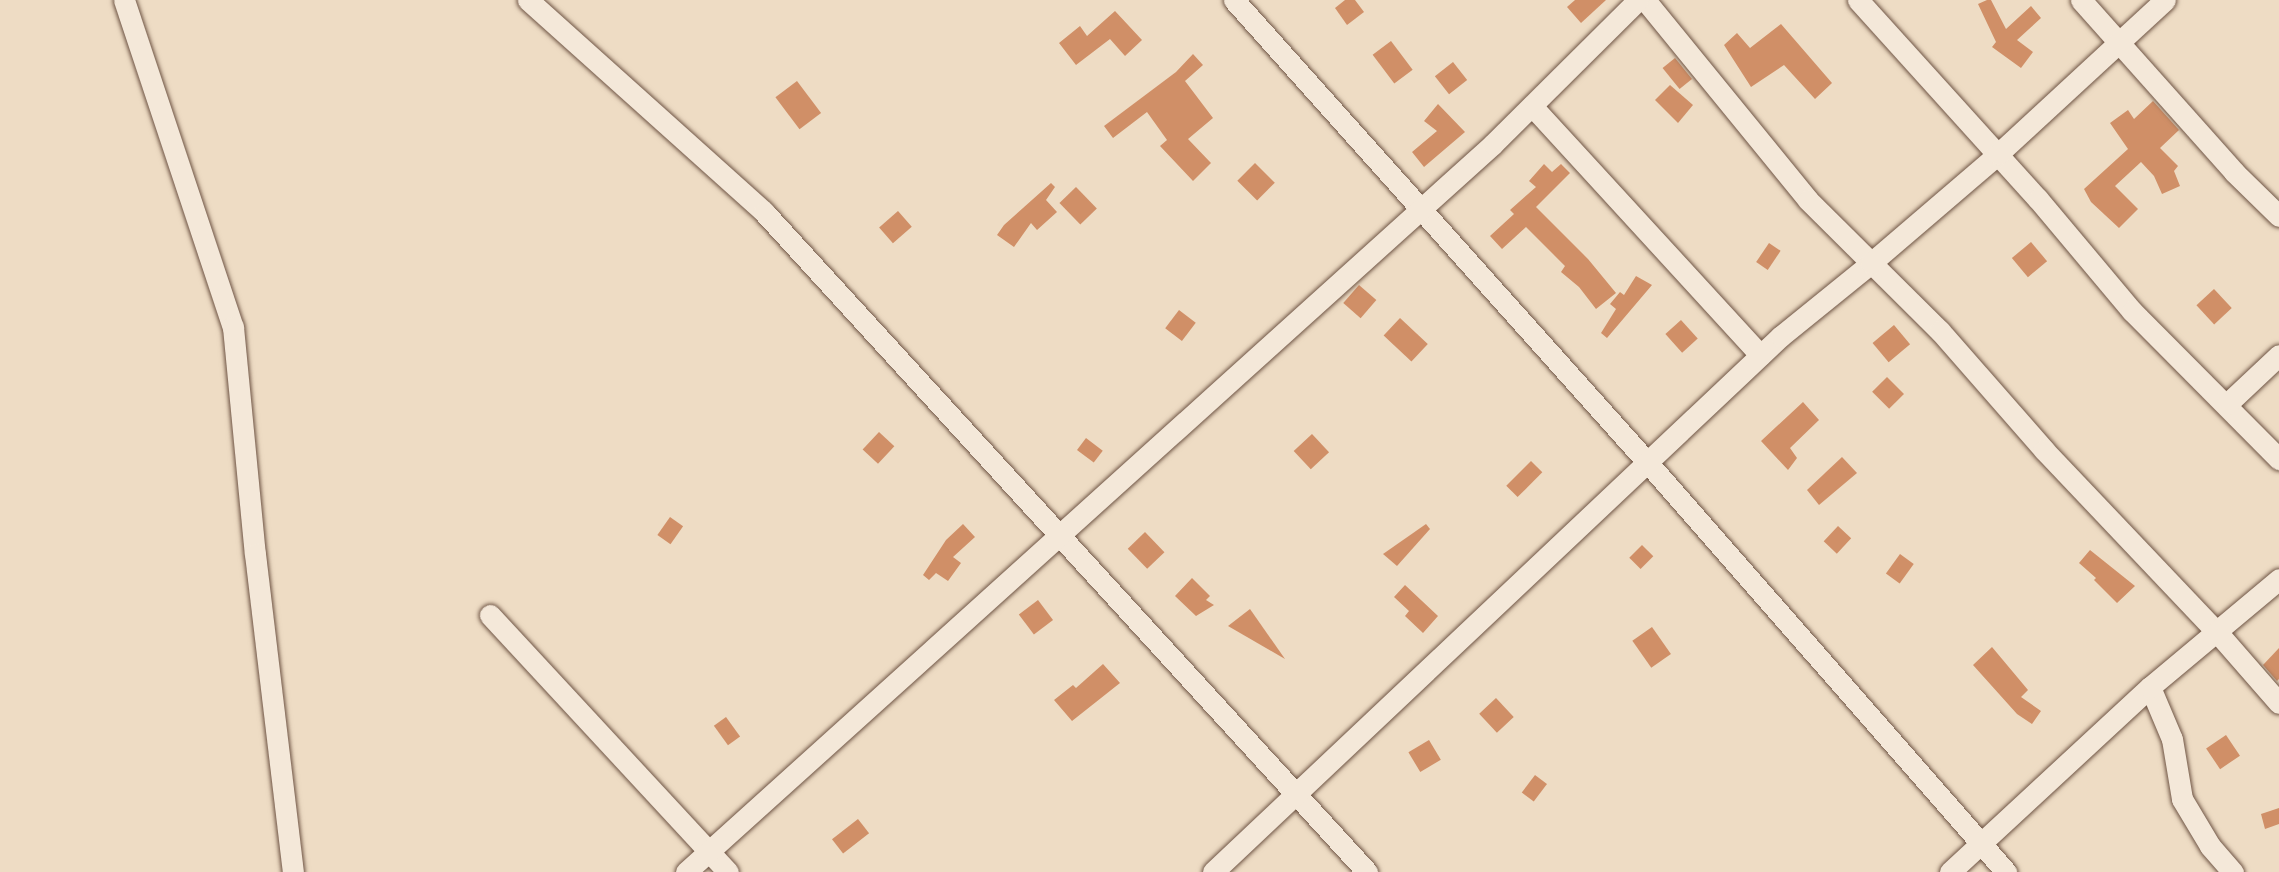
<!DOCTYPE html>
<html>
<head>
<meta charset="utf-8">
<style>
  body { margin:0 }
  #map { position:relative; width:2279px; height:872px; overflow:hidden; background:#eedcc4; font-family:"IM FELL DW Pica",serif }
  div>[style] { position:absolute }
  .building>* { inset:0; background:#d08f67; transform-origin:0 0 }
  .roads { filter:drop-shadow(0 0 2px #6e5444) drop-shadow(0 0 2px #6e5444) }
  .street>* { height:21px; margin:-10.5px; padding:0 10.5px; transform-origin:10.5px; border-radius:10.5px; background:#f4e8d9 }
  span { translate:-50% -50%; white-space:nowrap; text-align:center; line-height:1.15; -webkit-text-stroke:5px #f4e8d9; paint-order:stroke }
</style>
</head>
<body>
<div id="map">
  <div class="building">
    <div style="clip-path:polygon(1345px 0,1355px 0,1364px 12px,1347px 25px,1335px 8px)"></div>
    <div style="clip-path:polygon(1575px 0,1606px 0,1581px 23px,1567px 7px)"></div>
    <div style="clip-path:polygon(1987px 0,1991px 0,2006px 29px,2031px 6px,2041px 18px,2017px 40px,2033px 52px,2021px 68px,1992px 47px,1996px 42px,1978px 4px)"></div>
    <div style="clip-path:polygon(1115px 11px,1142px 40px,1125px 56px,1110px 39px,1076px 65px,1059px 43px,1080px 26px,1087px 36px)"></div>
    <div style="clip-path:polygon(1781px 24px,1832px 83px,1815px 99px,1784px 65px,1751px 87px,1724px 45px,1737px 33px,1750px 48px)"></div>
    <div style="left:1391px;top:41px;width:36px;height:23px;rotate:53deg"></div>
    <div style="clip-path:polygon(1193px 54px,1203px 65px,1185px 81px,1213px 118px,1188px 139px,1211px 163px,1193px 181px,1160px 146px,1167px 140px,1147px 112px,1113px 138px,1104px 126px,1176px 72px)"></div>
    <div style="left:1675px;top:58px;width:27px;height:16px;rotate:51deg"></div>
    <div style="left:1453px;top:62px;width:23px;height:23px;rotate:52deg"></div>
    <div style="left:797px;top:81px;width:40px;height:27px;rotate:53deg"></div>
    <div style="clip-path:polygon(1670px 85px,1693px 105px,1678px 123px,1655px 100px)"></div>
    <div style="clip-path:polygon(2153px 101px,2179px 130px,2160px 148px,2178px 166px,2174px 171px,2180px 186px,2162px 194px,2154px 176px,2141px 162px,2115px 186px,2138px 209px,2119px 228px,2091px 202px,2084px 189px,2128px 149px,2110px 123px,2128px 110px,2134px 119px)"></div>
    <div style="clip-path:polygon(1438px 104px,1465px 132px,1424px 167px,1412px 152px,1437px 131px,1424px 121px)"></div>
    <div style="left:1255px;top:163px;width:28px;height:25px;rotate:45deg"></div>
    <div style="clip-path:polygon(1544px 164px,1552px 172px,1561px 164px,1570px 173px,1536px 207px,1588px 259px,1616px 293px,1596px 309px,1579px 287px,1561px 272px,1565px 266px,1526px 227px,1502px 249px,1490px 236px,1514px 214px,1510px 210px,1536px 187px,1529px 181px)"></div>
    <div style="clip-path:polygon(1051px 183px,1055px 187px,1046px 200px,1057px 212px,1037px 230px,1031px 223px,1014px 247px,997px 235px,1004px 225px)"></div>
    <div style="left:1076px;top:187px;width:30px;height:23px;rotate:46deg"></div>
    <div style="left:898px;top:211px;width:21px;height:25px;rotate:49deg"></div>
    <div style="left:2031px;top:242px;width:25px;height:25px;rotate:50deg"></div>
    <div style="left:1769px;top:243px;width:14px;height:23px;rotate:34deg"></div>
    <div style="clip-path:polygon(1636px 276px,1652px 285px,1607px 338px,1601px 333px,1616px 309px,1610px 304px,1620px 292px,1624px 295px)"></div>
    <div style="left:1359px;top:285px;width:23px;height:24px;rotate:41deg"></div>
    <div style="left:2214px;top:289px;width:26px;height:24px;rotate:47deg"></div>
    <div style="left:1179px;top:310px;width:21px;height:23px;rotate:37deg"></div>
    <div style="left:1400px;top:318px;width:38px;height:24px;rotate:43deg"></div>
    <div style="left:1681px;top:320px;width:25px;height:21px;rotate:48deg"></div>
    <div style="left:1894px;top:325px;width:25px;height:28px;rotate:50deg"></div>
    <div style="left:1887px;top:377px;width:24px;height:21px;rotate:45deg"></div>
    <div style="clip-path:polygon(1803px 402px,1819px 420px,1790px 448px,1797px 458px,1788px 470px,1761px 441px)"></div>
    <div style="left:879px;top:432px;width:21px;height:24px;rotate:43deg"></div>
    <div style="left:1312px;top:434px;width:25px;height:25px;rotate:47deg"></div>
    <div style="left:1086px;top:438px;width:21px;height:15px;rotate:37deg"></div>
    <div style="clip-path:polygon(1842px 457px,1857px 473px,1819px 505px,1807px 490px)"></div>
    <div style="left:1531px;top:461px;width:16px;height:35px;rotate:45deg"></div>
    <div style="left:670px;top:517px;width:16px;height:22px;rotate:35deg"></div>
    <div style="clip-path:polygon(963px 524px,975px 537px,953px 557px,961px 563px,948px 581px,936px 573px,929px 580px,923px 575px,946px 540px)"></div>
    <div style="clip-path:polygon(1426px 524px,1430px 529px,1397px 566px,1383px 554px)"></div>
    <div style="left:1838px;top:526px;width:18px;height:21px;rotate:43deg"></div>
    <div style="left:1145px;top:532px;width:28px;height:24px;rotate:46deg"></div>
    <div style="left:1642px;top:545px;width:16px;height:18px;rotate:45deg"></div>
    <div style="clip-path:polygon(2090px 550px,2135px 586px,2117px 603px,2094px 580px,2096px 578px,2079px 563px)"></div>
    <div style="left:1900px;top:554px;width:17px;height:24px;rotate:36deg"></div>
    <div style="clip-path:polygon(1192px 578px,1210px 596px,1206px 600px,1214px 605px,1196px 616px,1175px 596px)"></div>
    <div style="clip-path:polygon(1405px 585px,1438px 616px,1423px 633px,1405px 616px,1409px 611px,1394px 597px)"></div>
    <div style="left:1038px;top:600px;width:25px;height:24px;rotate:53deg"></div>
    <div style="clip-path:polygon(1250px 609px,1285px 659px,1228px 626px)"></div>
    <div style="left:1652px;top:627px;width:33px;height:24px;rotate:55deg"></div>
    <div style="clip-path:polygon(1992px 647px,2028px 690px,2021px 697px,2041px 711px,2032px 724px,2017px 714px,1973px 665px)"></div>
    <div style="clip-path:polygon(2279px 648px,2279px 679px,2277px 681px,2263px 665px)"></div>
    <div style="clip-path:polygon(1103px 664px,1120px 683px,1072px 721px,1054px 700px,1073px 685px,1076px 688px)"></div>
    <div style="left:1496px;top:698px;width:26px;height:23px;rotate:47deg"></div>
    <div style="left:726px;top:717px;width:24px;height:15px;rotate:54deg"></div>
    <div style="left:2226px;top:735px;width:25px;height:24px;rotate:56deg"></div>
    <div style="left:1429px;top:740px;width:23px;height:24px;rotate:59deg"></div>
    <div style="left:1535px;top:775px;width:15px;height:22px;rotate:37deg"></div>
    <div style="clip-path:polygon(2279px 808px,2279px 824px,2265px 829px,2261px 814px)"></div>
    <div style="left:858px;top:819px;width:18px;height:33px;rotate:52deg"></div>
  </div>
  <div class="roads">
    <div class="street">
      <div style="left:124px;top:0;width:345px;rotate:71.6deg"></div>
      <div style="left:233px;top:327px;width:228px;rotate:84.5deg"></div>
      <div style="left:255px;top:554px;width:320px;rotate:83.2deg"></div>
      <div style="left:528px;top:0;width:317px;rotate:41.9deg"></div>
      <div style="left:764px;top:212px;width:894px;rotate:47.58deg"></div>
      <div style="left:1234px;top:0;width:621px;rotate:48.2deg"></div>
      <div style="left:1648px;top:463px;width:544px;rotate:48.8deg"></div>
      <div style="left:1645px;top:0;width:258px;rotate:50.8deg"></div>
      <div style="left:1808px;top:200px;width:186px;rotate:44.8deg"></div>
      <div style="left:1940px;top:331px;width:158px;rotate:48.8deg"></div>
      <div style="left:2044px;top:450px;width:251px;rotate:46.5deg"></div>
      <div style="left:2217px;top:632px;width:94px;rotate:48.9deg"></div>
      <div style="left:1858px;top:0;width:268px;rotate:47.9deg"></div>
      <div style="left:2038px;top:199px;width:146px;rotate:50deg"></div>
      <div style="left:2132px;top:311px;width:209px;rotate:45.2deg"></div>
      <div style="left:2081px;top:0;width:230px;rotate:48.3deg"></div>
      <div style="left:2234px;top:172px;width:63px;rotate:44.4deg"></div>
      <div style="left:1532px;top:106px;width:338px;rotate:47.5deg"></div>
      <div style="left:2227px;top:404px;width:71px;rotate:-43.3deg"></div>
      <div style="left:490px;top:615px;width:350px;rotate:47.2deg"></div>
      <div style="left:2150px;top:687px;width:56px;rotate:67.1deg"></div>
      <div style="left:2172px;top:739px;width:61px;rotate:80.5deg"></div>
      <div style="left:2182px;top:799px;width:55px;rotate:59.2deg"></div>
      <div style="left:2210px;top:846px;width:35px;rotate:49deg"></div>
      <div style="left:686px;top:872px;width:1087px;rotate:-42.05deg"></div>
      <div style="left:1493px;top:144px;width:204px;rotate:-44.8deg"></div>
      <div style="left:1213px;top:872px;width:781px;rotate:-43.34deg"></div>
      <div style="left:1781px;top:336px;width:116px;rotate:-39deg"></div>
      <div style="left:1871px;top:263px;width:167px;rotate:-40.6deg"></div>
      <div style="left:1998px;top:154px;width:227px;rotate:-42.7deg"></div>
      <div style="left:1950px;top:872px;width:272px;rotate:-42.8deg"></div>
      <div style="left:2150px;top:687px;width:168px;rotate:-39.9deg"></div>
    </div>
  </div>
</div>
</body>
</html>
